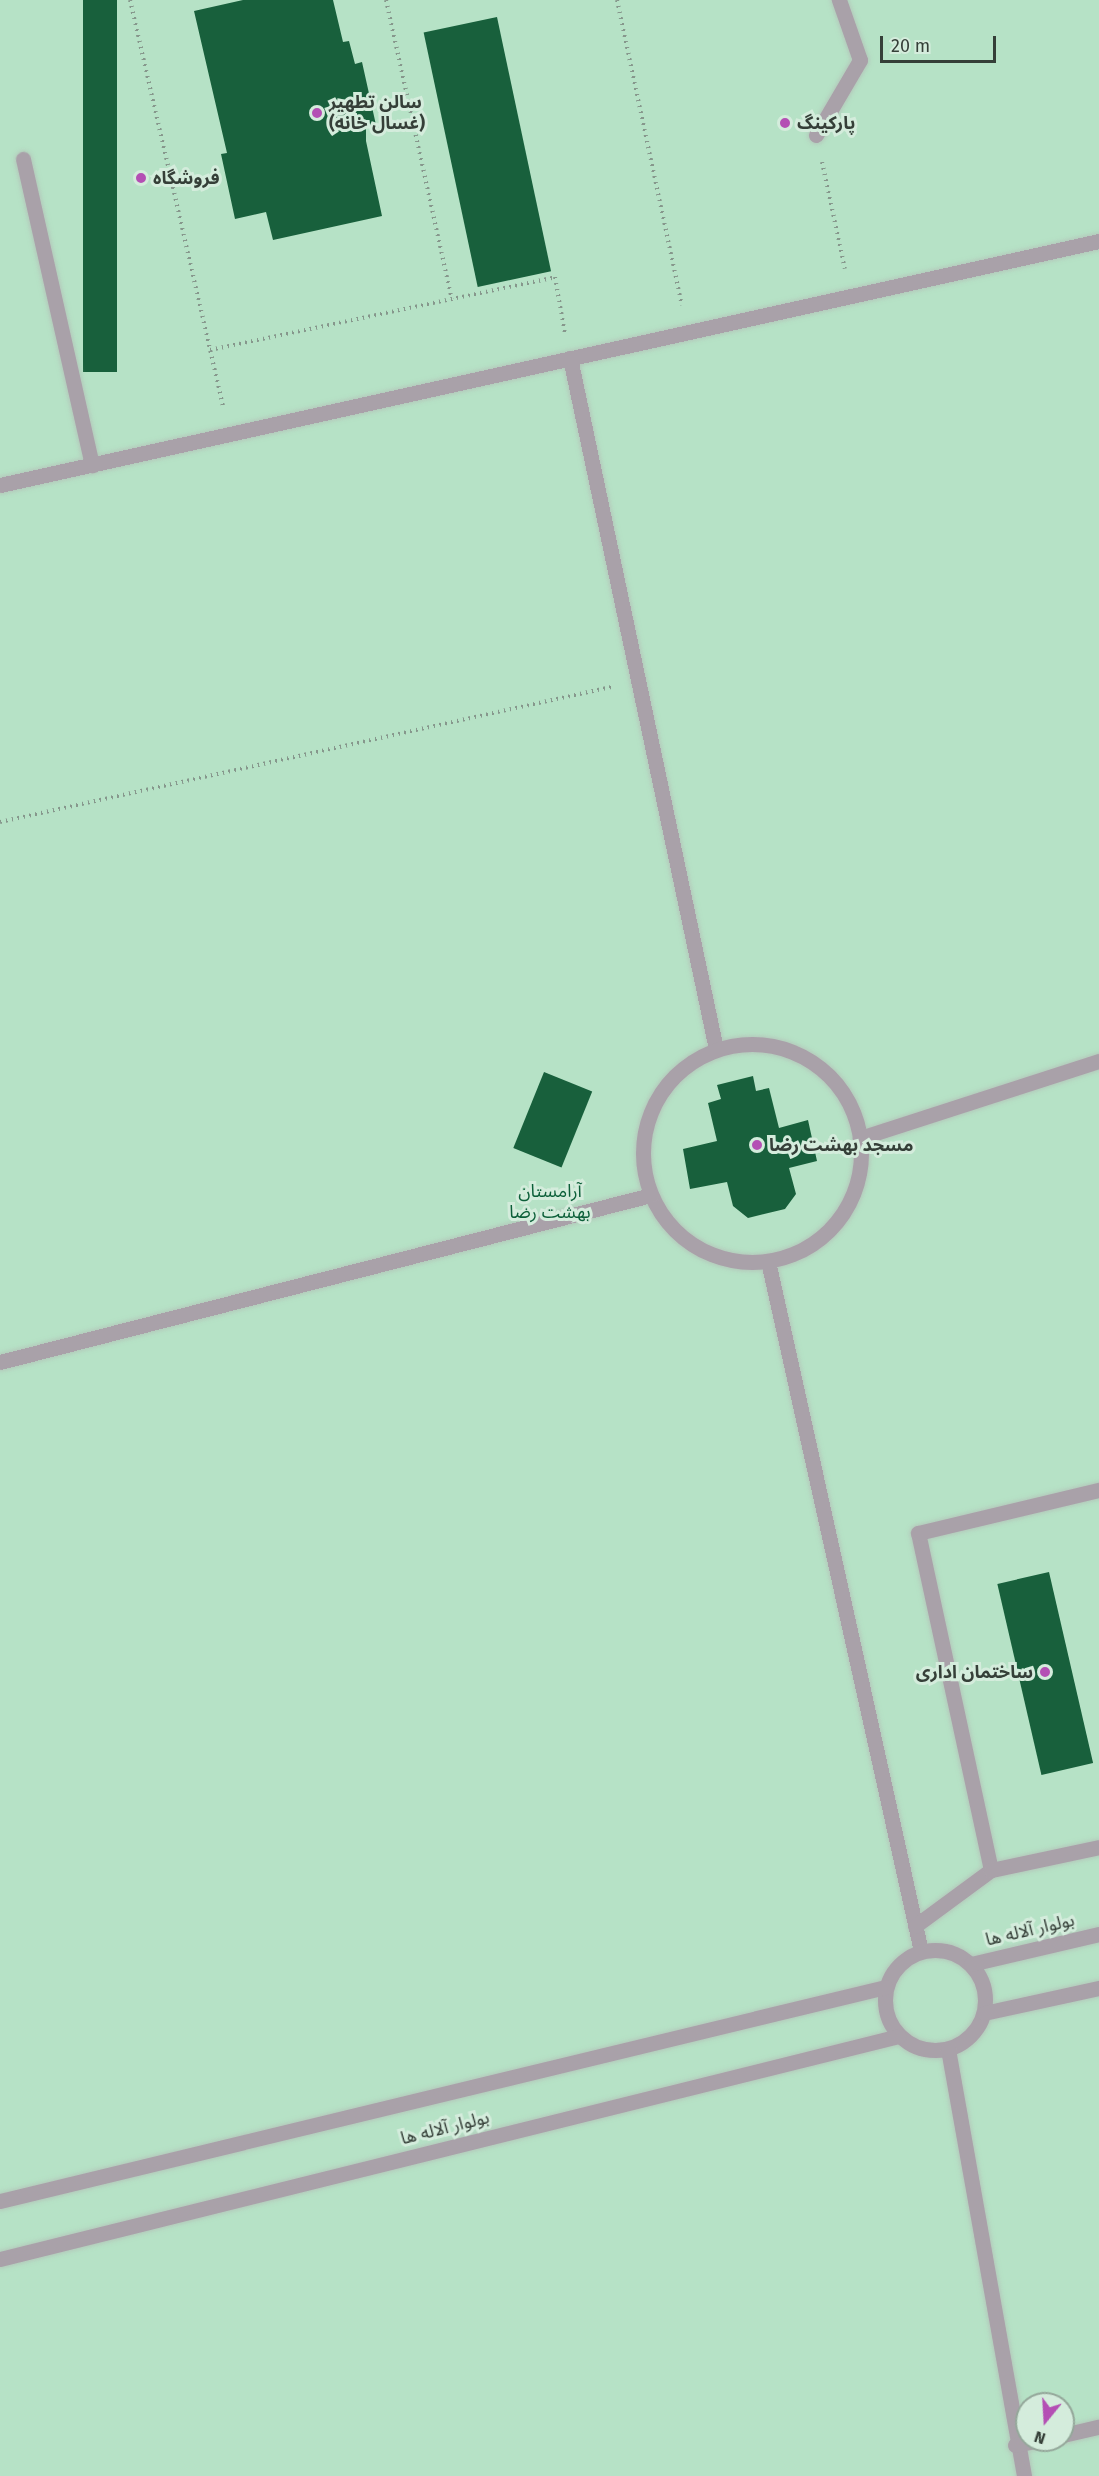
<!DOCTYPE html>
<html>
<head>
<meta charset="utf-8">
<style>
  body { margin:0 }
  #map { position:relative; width:1099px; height:2476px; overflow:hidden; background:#d4ecdc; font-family:"Fira Sans","Noto Sans Arabic",sans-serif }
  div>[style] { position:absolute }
  .green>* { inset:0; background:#b6e2c6 }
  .building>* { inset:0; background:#18603c; transform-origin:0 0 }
  .path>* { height:4px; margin-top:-2px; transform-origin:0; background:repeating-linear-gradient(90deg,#86978c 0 1.5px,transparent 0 6px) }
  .roads { filter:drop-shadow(0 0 2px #b4c9bb) drop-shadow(0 0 2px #b4c9bb) }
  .minor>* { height:15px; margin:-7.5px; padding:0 7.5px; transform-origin:7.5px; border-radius:7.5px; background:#a9a1a9 }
  .minor>.ring { margin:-7.5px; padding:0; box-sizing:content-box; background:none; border:15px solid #a9a1a9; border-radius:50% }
  .dots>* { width:16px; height:16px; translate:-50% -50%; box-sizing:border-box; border:3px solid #d4ecdc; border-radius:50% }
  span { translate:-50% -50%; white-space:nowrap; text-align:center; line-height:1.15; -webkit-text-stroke:6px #d4ecdc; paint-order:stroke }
  .poi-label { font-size:18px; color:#353f38; font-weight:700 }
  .left { translate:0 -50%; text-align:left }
  .right { translate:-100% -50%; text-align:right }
  .park-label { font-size:18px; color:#0c5f39 }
  .street-label { font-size:18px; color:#353f38 }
  .north { position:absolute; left:1015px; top:2392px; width:60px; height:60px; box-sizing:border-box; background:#d4ecdc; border:2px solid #94a79a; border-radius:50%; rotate:198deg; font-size:16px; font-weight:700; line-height:24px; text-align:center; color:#353f38 }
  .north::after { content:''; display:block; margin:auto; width:21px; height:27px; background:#b44fb4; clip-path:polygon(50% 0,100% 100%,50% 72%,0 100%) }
  .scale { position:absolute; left:880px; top:36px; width:116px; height:27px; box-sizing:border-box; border:3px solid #353f38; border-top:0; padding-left:8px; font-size:18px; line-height:21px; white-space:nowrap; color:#353f38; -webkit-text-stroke:4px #d4ecdc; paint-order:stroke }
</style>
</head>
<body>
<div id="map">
  <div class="green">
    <div style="clip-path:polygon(evenodd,0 0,1099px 0,1099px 2476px,0 2476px,0 0,1027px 2404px,1063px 2404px,1063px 2440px,1027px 2440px,1027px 2404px)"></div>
  </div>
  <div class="building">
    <div style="left:83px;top:0;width:34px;height:372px"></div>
    <div style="clip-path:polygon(243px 0,333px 0,343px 42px,349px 41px,355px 64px,362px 62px,376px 125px,366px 128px,366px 141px,382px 216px,273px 240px,266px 212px,235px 219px,221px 154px,227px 153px,194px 11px)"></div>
    <div style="left:497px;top:17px;width:260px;height:75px;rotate:78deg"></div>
    <div style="left:544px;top:1072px;width:52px;height:82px;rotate:22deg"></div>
    <div style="clip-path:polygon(753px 1076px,756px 1091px,769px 1088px,779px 1128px,808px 1120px,817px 1161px,789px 1168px,796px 1194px,785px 1209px,748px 1218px,733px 1206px,727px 1182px,690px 1189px,683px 1149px,717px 1141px,708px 1103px,721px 1099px,717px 1085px)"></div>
    <div style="left:1049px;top:1572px;width:196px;height:53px;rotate:77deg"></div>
  </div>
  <div class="path">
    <div style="left:130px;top:0;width:417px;rotate:77.1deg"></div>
    <div style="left:386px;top:0;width:306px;rotate:77.6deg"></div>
    <div style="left:617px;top:0;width:312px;rotate:78deg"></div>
    <div style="left:822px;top:162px;width:109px;rotate:77.9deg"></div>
    <div style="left:210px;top:350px;width:353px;rotate:-11.9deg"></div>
    <div style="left:555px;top:277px;width:58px;rotate:80deg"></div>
    <div style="left:0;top:822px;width:626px;rotate:-12.46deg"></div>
  </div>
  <div class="roads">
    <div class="minor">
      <div style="left:816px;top:135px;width:87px;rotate:-59.6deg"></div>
      <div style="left:860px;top:60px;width:64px;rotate:-109.3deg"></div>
      <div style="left:23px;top:159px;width:314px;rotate:77.3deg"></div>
      <div style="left:570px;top:358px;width:706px;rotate:78.07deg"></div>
      <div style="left:0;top:485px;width:1126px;rotate:-12.52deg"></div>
      <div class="ring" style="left:643px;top:1044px;width:203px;height:203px"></div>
      <div style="left:860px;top:1138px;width:251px;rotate:-17.9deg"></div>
      <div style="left:768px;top:1261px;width:707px;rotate:77.5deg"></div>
      <div style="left:0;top:1362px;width:672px;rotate:-14.39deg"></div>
      <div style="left:991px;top:1870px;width:345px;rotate:-102.2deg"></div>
      <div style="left:918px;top:1533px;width:186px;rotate:-13.4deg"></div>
      <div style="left:915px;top:1926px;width:94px;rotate:-36.4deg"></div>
      <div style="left:991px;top:1870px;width:110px;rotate:-12deg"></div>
      <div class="ring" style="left:885px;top:1950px;width:85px;height:85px"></div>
      <div style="left:971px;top:1964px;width:131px;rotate:-13.2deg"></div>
      <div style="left:984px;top:2013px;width:118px;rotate:-12.3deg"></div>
      <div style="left:948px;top:2049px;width:434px;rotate:79.9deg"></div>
      <div style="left:0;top:2201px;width:911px;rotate:-13.59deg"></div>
      <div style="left:0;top:2259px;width:926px;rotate:-13.93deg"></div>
      <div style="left:1063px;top:2435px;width:37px;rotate:-13deg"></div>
      <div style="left:1015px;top:2445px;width:25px;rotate:-11deg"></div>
    </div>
  </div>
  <div class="dots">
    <div style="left:317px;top:113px;background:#b44fb4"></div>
    <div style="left:785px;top:123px;background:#b44fb4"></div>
    <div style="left:141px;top:178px;background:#b44fb4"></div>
    <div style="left:757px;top:1145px;background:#b44fb4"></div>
    <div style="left:1045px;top:1672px;background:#b44fb4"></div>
  </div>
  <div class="poi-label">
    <span class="left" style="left:329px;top:113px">سالن تطهیر<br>(غسال خانه)</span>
    <span class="left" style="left:797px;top:123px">پارکینگ</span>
    <span class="left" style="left:153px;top:178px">فروشگاه</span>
    <span class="left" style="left:769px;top:1145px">مسجد بهشت رضا</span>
    <span class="right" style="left:1033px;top:1672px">ساختمان اداری</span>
  </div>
  <div class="park-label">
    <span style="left:550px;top:1202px">آرامستان<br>بهشت رضا</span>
  </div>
  <div class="street-label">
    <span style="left:1030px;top:1930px;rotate:-13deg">بولوار آلاله ها</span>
    <span style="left:445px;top:2128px;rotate:-14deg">بولوار آلاله ها</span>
  </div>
  <div class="north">N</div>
  <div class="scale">20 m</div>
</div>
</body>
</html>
